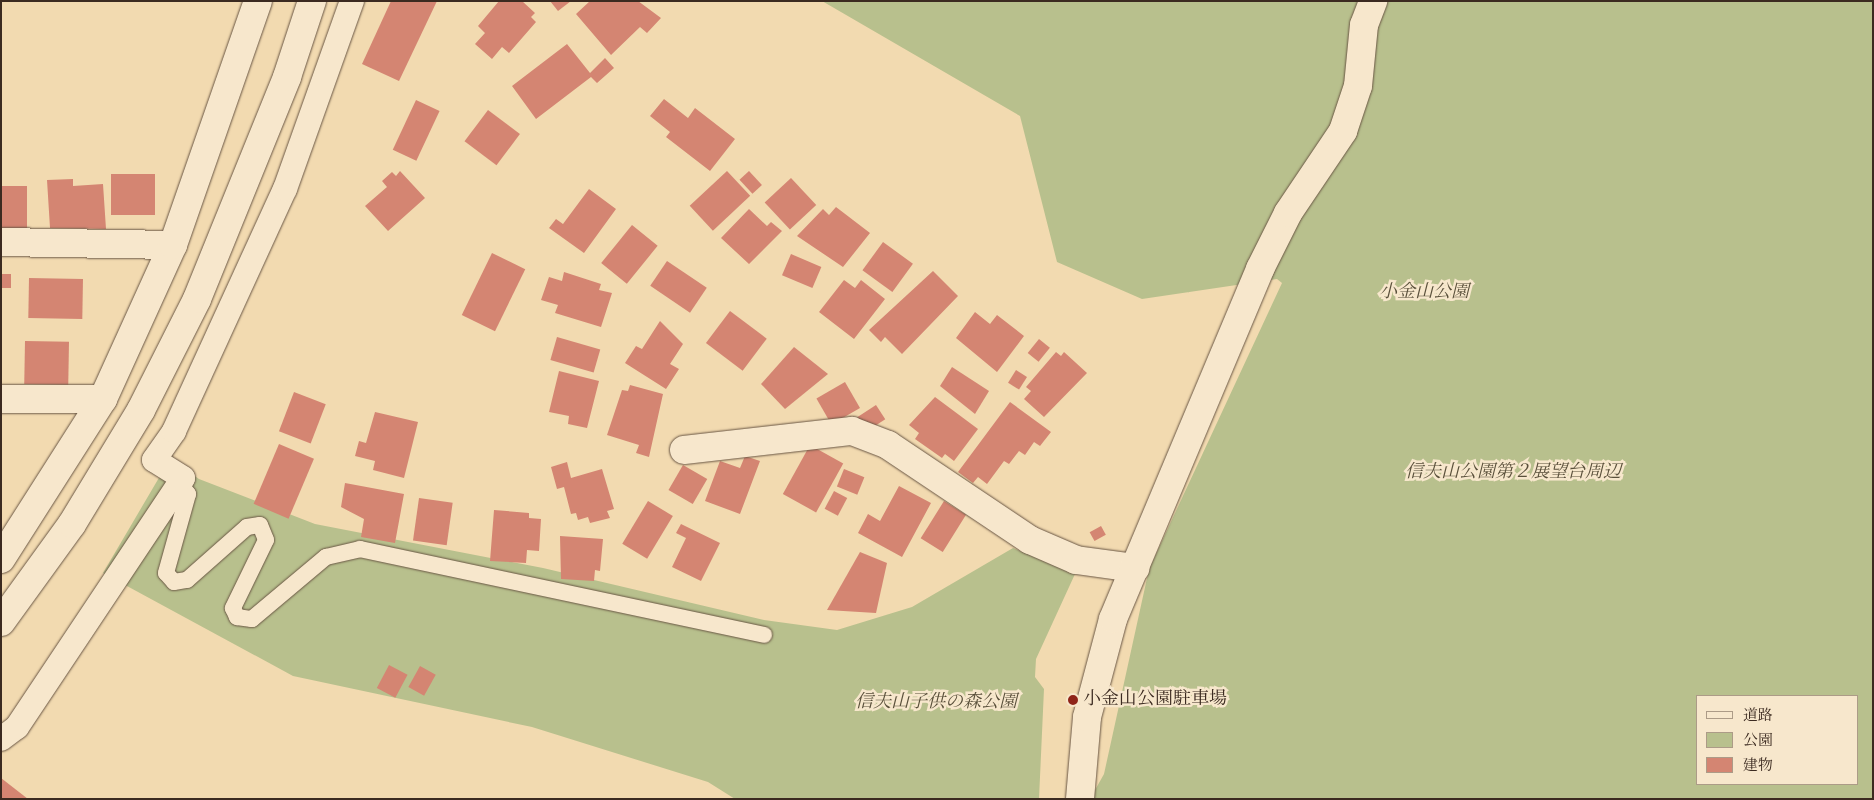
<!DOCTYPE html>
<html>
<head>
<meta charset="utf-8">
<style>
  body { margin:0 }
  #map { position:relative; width:1874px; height:800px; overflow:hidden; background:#f2dab0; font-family:Vollkorn,"Noto Serif JP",serif }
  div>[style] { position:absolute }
  .green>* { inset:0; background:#b8c08d }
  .building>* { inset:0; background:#d48572; transform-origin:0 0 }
  .roads { filter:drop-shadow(0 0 1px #695644) drop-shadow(0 0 1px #695644) }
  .service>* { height:16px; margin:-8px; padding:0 8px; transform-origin:8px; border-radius:8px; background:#f7e7cc }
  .pedestrian>* { height:24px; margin:-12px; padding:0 12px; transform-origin:12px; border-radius:12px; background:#f7e7cc }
  .minor>* { height:28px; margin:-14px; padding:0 14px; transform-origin:14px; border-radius:14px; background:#f7e7cc }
  .tertiary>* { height:28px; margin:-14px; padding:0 14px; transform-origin:14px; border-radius:14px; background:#f7e7cc }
  .dots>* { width:14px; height:14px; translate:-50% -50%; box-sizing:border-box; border:2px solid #f7e7cc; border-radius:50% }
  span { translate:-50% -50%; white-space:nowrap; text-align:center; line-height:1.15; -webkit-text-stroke:5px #f7e7cc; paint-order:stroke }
  .park-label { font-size:18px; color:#5a503b; font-style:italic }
  .poi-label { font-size:18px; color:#3b2a20 }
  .left { translate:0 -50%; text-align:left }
  .frame { position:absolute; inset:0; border:2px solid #3b2a20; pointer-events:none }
  .legend { position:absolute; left:1696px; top:695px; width:162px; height:90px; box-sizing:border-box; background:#f7e7cc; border:1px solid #ac9b87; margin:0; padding:6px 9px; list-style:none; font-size:15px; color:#3b2a20 }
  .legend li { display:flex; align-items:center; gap:10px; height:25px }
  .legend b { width:25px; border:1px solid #ac9b87 }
</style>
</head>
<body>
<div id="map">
  <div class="green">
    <div style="clip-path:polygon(evenodd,822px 1px,1873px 1px,1873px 799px,1090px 799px,1104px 774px,1149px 569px,1282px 283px,1277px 279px,1142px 299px,1057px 262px,1020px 116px,822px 1px,1698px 696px,1858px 696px,1858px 784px,1698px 784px,1698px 696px)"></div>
    <div style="clip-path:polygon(170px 459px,199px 479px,315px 524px,543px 568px,764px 620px,837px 630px,912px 607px,1013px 548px,1075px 574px,1036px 659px,1035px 677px,1044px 689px,1039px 799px,735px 799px,708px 782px,532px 727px,293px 676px,103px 573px)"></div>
  </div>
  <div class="building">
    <div style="clip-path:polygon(391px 1px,437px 1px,399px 81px,362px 64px)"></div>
    <div style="clip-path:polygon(499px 1px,522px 1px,535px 13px,531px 17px,536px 22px,509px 53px,502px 47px,492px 59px,475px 44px,485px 33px,478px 26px)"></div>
    <div style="clip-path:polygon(550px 1px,571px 1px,558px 11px)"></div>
    <div style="clip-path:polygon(590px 1px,638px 1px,661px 18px,647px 33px,640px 27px,611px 55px,576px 14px)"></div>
    <div style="clip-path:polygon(567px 44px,590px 73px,605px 58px,614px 68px,597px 83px,591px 77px,536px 119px,512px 86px)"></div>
    <div style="clip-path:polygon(664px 99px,688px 118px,695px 108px,735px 139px,710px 171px,666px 137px,670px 132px,650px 116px)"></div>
    <div style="left:416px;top:100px;width:26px;height:55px;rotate:25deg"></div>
    <div style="left:488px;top:110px;width:40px;height:39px;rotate:37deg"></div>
    <div style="clip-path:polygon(400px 171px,425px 198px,388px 231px,365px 206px,387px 187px,382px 181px,392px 172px,396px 176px)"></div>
    <div style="left:727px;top:171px;width:34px;height:51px;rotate:47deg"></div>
    <div style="left:749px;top:171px;width:19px;height:13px;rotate:47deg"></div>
    <div style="left:111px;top:174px;width:44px;height:41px"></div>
    <div style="left:791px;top:178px;width:37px;height:36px;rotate:47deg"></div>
    <div style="clip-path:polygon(73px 179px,73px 186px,103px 184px,106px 229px,50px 228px,47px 180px)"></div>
    <div style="left:1px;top:186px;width:26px;height:45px"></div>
    <div style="clip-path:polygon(589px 189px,616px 209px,584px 253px,549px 228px,556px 219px,563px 224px)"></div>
    <div style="clip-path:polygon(836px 207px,870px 233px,843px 267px,797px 236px,823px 209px,829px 215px)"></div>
    <div style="clip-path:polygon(749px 209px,767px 226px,771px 222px,782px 231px,749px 264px,721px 238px)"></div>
    <div style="left:632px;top:225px;width:33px;height:49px;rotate:39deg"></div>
    <div style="left:883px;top:242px;width:37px;height:35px;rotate:36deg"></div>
    <div style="left:492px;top:253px;width:37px;height:69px;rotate:26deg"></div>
    <div style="left:791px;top:254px;width:33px;height:23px;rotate:23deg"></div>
    <div style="left:667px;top:261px;width:48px;height:30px;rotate:34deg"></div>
    <div style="clip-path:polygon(933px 271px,958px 296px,902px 354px,885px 337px,881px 342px,869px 330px)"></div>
    <div style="clip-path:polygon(564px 272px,601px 284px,599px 290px,612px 293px,601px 327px,555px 313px,558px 305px,541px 300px,549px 277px,562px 281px)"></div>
    <div style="left:11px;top:274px;width:14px;height:10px;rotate:90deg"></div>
    <div style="left:29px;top:278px;width:54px;height:40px;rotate:1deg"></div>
    <div style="clip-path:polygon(844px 280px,855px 288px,861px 280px,885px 299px,854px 339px,819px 312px)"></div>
    <div style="left:730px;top:311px;width:46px;height:40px;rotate:37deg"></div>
    <div style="clip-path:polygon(975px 312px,990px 324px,997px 315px,1024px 336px,997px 372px,956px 338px)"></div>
    <div style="clip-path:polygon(660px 321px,683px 344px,670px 364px,679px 369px,666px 389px,625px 363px,636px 346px,642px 349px)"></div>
    <div style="left:557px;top:337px;width:45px;height:24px;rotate:16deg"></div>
    <div style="left:1039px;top:339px;width:14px;height:18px;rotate:39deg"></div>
    <div style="left:25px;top:341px;width:44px;height:43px;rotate:1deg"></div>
    <div style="clip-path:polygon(794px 347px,828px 374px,785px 409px,761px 384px)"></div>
    <div style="clip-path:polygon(1056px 352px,1061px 356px,1064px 352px,1087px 373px,1044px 417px,1024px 399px,1031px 391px,1026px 387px)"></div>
    <div style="clip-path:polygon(952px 367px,989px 391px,975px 414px,940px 386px)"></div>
    <div style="left:1016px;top:370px;width:13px;height:15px;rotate:32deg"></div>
    <div style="clip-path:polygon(559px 371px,599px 381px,587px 428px,568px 424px,569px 416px,549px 412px)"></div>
    <div style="left:845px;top:382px;width:30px;height:33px;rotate:60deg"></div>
    <div style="clip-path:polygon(630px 385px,663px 394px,649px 457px,636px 453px,639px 445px,607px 435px,622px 390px,628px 391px)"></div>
    <div style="left:294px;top:392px;width:34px;height:42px;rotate:21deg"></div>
    <div style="clip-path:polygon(935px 397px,978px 429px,954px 461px,945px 454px,942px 458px,915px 439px,919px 433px,909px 425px)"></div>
    <div style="clip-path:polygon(1010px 402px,1051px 432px,1040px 446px,1034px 442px,1025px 455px,1019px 451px,1009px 464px,1004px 461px,987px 484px,978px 477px,973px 483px,958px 472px)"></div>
    <div style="left:876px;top:405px;width:17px;height:22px;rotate:57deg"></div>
    <div style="clip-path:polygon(375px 412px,418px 422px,404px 478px,373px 470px,375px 461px,355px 456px,359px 441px,366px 443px)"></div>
    <div style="left:279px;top:444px;width:38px;height:65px;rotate:23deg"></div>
    <div style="left:810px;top:445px;width:38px;height:56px;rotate:29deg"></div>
    <div style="clip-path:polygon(745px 456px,760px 461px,740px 514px,705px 501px,720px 461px,740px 468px)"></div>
    <div style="clip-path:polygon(567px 462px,571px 478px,602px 469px,614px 509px,607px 511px,610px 518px,590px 523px,588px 517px,578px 520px,576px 513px,571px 514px,564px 487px,557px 489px,551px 467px)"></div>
    <div style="left:683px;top:465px;width:28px;height:29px;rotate:30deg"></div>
    <div style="left:844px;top:469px;width:22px;height:19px;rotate:22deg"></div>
    <div style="clip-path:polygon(345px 483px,404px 494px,395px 543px,361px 537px,364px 519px,341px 507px)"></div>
    <div style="clip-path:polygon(899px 486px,931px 503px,902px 557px,858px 533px,868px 514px,880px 521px)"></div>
    <div style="left:834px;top:491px;width:15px;height:20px;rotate:28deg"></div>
    <div style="left:419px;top:498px;width:34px;height:43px;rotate:8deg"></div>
    <div style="left:648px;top:501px;width:29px;height:50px;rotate:31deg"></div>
    <div style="left:944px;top:501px;width:26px;height:44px;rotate:32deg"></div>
    <div style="clip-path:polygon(494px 510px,529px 513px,529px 518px,541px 519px,539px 551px,527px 550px,526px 563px,490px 561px)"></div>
    <div style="clip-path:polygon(681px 524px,720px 543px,701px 581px,672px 567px,686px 538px,676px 533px)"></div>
    <div style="left:1101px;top:526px;width:10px;height:13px;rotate:61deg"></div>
    <div style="clip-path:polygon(560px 536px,603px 539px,600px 571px,595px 570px,594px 581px,561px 579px)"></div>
    <div style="clip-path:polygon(860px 552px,887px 563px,876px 613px,827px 610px)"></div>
    <div style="left:389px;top:665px;width:21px;height:26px;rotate:28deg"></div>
    <div style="left:420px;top:666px;width:18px;height:24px;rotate:29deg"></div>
    <div style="clip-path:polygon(1px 778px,28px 799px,1px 799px)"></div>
  </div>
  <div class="roads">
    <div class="service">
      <div style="left:174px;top:476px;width:23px;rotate:52deg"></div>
      <div style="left:188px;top:494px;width:82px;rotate:105.6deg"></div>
      <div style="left:166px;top:573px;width:12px;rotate:48deg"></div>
      <div style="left:174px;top:582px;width:13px;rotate:-9deg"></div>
      <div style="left:187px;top:580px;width:80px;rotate:-41.5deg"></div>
      <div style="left:247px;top:527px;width:13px;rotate:-9deg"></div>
      <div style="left:260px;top:525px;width:16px;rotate:68deg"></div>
      <div style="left:266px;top:540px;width:76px;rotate:115.9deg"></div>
      <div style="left:233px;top:608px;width:10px;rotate:66deg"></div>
      <div style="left:237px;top:617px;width:15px;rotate:8deg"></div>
      <div style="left:252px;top:619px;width:97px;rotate:-40deg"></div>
      <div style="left:326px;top:557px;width:35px;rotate:-13deg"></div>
      <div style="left:360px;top:549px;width:413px;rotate:12deg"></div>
    </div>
    <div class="pedestrian">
      <div style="left:1px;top:739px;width:20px;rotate:-37deg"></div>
      <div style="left:17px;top:727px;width:299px;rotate:-56.3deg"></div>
      <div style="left:183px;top:478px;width:34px;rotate:-148deg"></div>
      <div style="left:154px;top:460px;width:35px;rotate:-55deg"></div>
      <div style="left:174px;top:431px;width:266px;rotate:-65.4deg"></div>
      <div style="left:285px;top:189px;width:200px;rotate:-70.4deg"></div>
    </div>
    <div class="minor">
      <div style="left:1px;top:242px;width:172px;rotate:1deg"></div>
      <div style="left:1px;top:399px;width:102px"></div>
      <div style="left:684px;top:450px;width:169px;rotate:-6.5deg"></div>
      <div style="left:852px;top:431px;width:39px;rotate:21deg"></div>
      <div style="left:888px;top:445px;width:171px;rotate:33.8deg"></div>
      <div style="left:1030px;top:540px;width:50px;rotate:23.5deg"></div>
      <div style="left:1076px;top:560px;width:60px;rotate:7.7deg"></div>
      <div style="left:1080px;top:799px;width:82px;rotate:-85.1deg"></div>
      <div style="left:1087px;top:717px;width:101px;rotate:-75.1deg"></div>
      <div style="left:1113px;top:619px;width:380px;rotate:-67.2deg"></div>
      <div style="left:1260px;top:269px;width:63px;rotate:-63.4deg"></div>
      <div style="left:1288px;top:213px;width:99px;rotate:-56.1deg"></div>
      <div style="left:1343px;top:131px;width:47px;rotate:-71.6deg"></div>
      <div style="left:1358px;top:86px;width:61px;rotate:-84.4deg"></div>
      <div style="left:1364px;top:25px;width:26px;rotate:-69deg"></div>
    </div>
    <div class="tertiary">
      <div style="left:1px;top:559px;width:190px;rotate:-57.5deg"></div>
      <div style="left:103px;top:399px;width:169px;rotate:-65.6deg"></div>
      <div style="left:173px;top:245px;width:258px;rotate:-70.8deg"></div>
      <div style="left:1px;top:622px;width:121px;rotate:-54.1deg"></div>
      <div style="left:72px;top:524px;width:133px;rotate:-58.8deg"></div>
      <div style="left:141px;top:410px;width:124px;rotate:-63.2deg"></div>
      <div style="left:197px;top:299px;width:240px;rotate:-67.9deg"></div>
      <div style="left:287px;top:77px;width:80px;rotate:-71.8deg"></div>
    </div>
  </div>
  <div class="dots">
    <div style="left:1073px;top:700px;background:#8f2418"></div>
  </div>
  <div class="park-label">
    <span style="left:1424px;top:293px">小金山公園</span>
    <span style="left:1513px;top:473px">信夫山公園第２展望台周辺</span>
    <span style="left:936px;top:703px">信夫山子供の森公園</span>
  </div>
  <div class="poi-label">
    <span class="left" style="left:1083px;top:700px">小金山公園駐車場</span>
  </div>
  <div class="frame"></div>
  <ul class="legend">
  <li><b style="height:6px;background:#f7e7cc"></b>道路</li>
  <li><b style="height:14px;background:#b8c08d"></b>公園</li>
  <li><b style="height:14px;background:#d48572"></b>建物</li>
  </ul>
</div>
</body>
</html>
